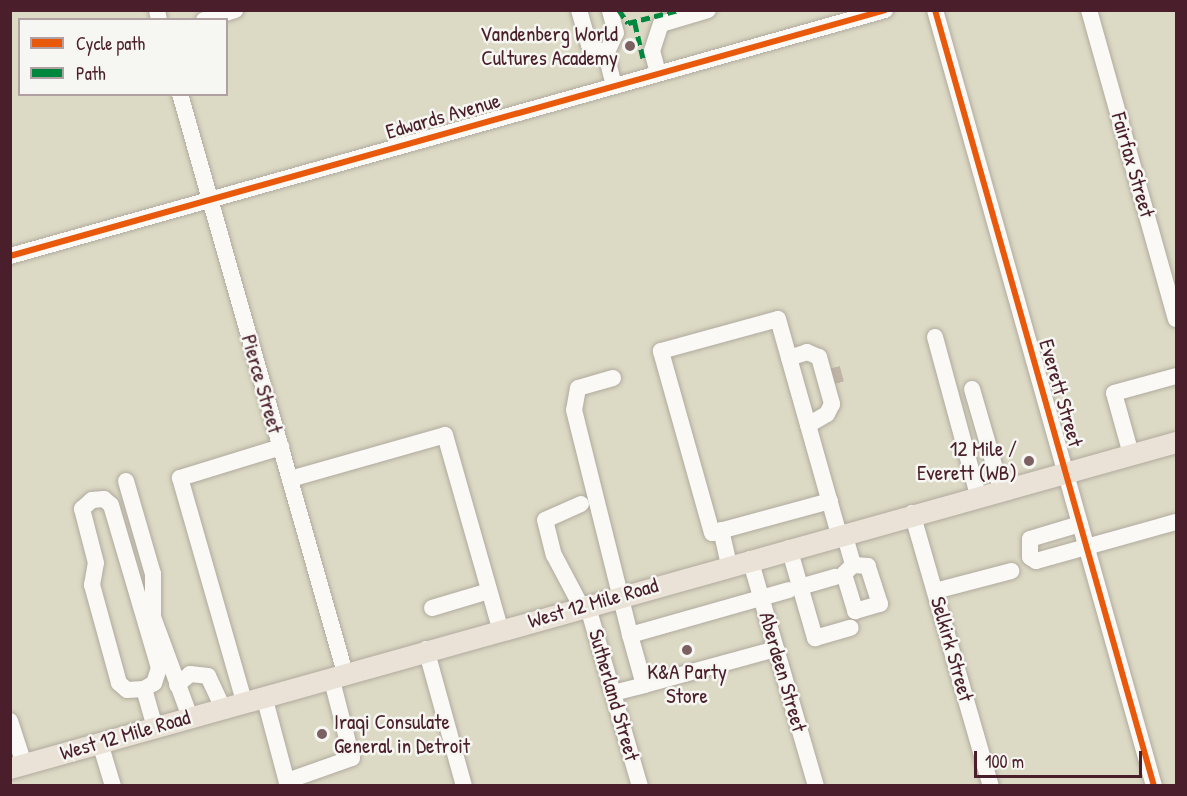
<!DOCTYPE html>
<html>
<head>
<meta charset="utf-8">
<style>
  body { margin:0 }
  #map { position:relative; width:1187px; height:796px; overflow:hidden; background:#dcd9c4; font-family:"Patrick Hand",sans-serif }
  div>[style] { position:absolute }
  .minor-tunnel>* { height:16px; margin-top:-8px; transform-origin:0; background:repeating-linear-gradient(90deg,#bfb4a5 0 16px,transparent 0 24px) }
  .roads { filter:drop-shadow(0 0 2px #b0aa9e) drop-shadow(0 0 2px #b0aa9e) }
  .minor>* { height:16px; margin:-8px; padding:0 8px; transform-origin:8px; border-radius:8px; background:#faf9f6 }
  .major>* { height:21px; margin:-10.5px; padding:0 10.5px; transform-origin:10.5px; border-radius:10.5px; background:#eae2d6 }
  .quiet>* { height:4.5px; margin-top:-2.25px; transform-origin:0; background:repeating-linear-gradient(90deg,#00873e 0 9px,transparent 0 13.5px) }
  .cycleway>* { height:6px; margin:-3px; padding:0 3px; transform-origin:3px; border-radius:3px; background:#e8590c }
  .dots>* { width:16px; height:16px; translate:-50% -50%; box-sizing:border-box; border:3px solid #f6f6f2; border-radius:50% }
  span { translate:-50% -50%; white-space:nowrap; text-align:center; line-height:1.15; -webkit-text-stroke:5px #f6f6f2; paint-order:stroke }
  .poi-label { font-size:21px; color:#4a1f2b }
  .right { translate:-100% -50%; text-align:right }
  .left { translate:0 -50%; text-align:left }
  .street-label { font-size:21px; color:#4a1f2b }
  .frame { position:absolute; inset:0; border:12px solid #4a1f2b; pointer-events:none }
  .legend { position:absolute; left:18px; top:18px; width:210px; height:78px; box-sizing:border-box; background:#f6f6f2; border:2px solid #b1a0a2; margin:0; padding:8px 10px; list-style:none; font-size:18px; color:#4a1f2b }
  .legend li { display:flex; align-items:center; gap:12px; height:30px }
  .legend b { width:30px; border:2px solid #b1a0a2 }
  .scale { position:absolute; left:974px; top:751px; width:168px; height:27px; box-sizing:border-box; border:3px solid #4a1f2b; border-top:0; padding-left:8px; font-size:18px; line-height:21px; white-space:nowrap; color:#4a1f2b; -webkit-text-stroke:4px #f6f6f2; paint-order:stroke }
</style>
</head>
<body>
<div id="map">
  <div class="minor-tunnel">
    <div style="left:832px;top:368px;width:20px;rotate:75deg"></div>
  </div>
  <div class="roads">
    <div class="minor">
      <div style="left:157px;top:10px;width:10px;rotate:79deg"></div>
      <div style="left:579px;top:10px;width:36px;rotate:74deg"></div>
      <div style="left:589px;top:45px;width:19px;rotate:28deg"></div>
      <div style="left:935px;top:10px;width:806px;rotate:74.24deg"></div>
      <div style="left:1089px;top:10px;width:321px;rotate:74.3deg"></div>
      <div style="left:204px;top:20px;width:33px;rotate:-18deg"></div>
      <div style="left:606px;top:54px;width:23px;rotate:-65deg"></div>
      <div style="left:616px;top:33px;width:24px;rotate:-105deg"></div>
      <div style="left:606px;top:54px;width:32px;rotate:76deg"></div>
      <div style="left:658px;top:73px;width:23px;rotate:-105deg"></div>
      <div style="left:652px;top:51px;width:28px;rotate:-72deg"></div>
      <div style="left:661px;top:24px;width:49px;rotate:-16.6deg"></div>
      <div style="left:180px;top:94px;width:602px;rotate:74.09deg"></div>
      <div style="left:10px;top:256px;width:909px;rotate:-15.7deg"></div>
      <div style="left:935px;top:337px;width:164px;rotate:74.8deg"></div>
      <div style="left:789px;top:358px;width:19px;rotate:-18deg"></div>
      <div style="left:807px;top:352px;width:13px;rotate:23deg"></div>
      <div style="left:819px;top:357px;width:49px;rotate:74.5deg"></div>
      <div style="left:832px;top:404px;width:11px;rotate:117deg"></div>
      <div style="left:827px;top:414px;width:22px;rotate:150deg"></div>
      <div style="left:613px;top:378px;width:36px;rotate:164deg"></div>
      <div style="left:578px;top:388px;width:22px;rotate:100deg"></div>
      <div style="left:574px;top:410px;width:232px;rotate:76deg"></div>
      <div style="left:630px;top:635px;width:165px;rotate:-15.8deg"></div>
      <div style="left:972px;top:389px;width:104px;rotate:73.8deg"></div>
      <div style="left:1131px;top:454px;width:63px;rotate:-105.6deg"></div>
      <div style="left:1114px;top:393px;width:64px;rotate:-15.3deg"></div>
      <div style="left:290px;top:479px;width:161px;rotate:-15.8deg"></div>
      <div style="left:445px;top:435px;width:201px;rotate:74.1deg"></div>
      <div style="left:126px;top:481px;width:97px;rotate:73.8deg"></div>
      <div style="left:153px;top:574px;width:43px;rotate:90deg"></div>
      <div style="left:153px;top:617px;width:107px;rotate:69.7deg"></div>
      <div style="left:104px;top:499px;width:9px;rotate:41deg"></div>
      <div style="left:111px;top:505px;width:170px;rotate:73.6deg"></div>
      <div style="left:159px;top:668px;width:16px;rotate:108deg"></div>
      <div style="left:154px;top:683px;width:12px;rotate:149deg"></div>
      <div style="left:144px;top:689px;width:17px;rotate:177deg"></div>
      <div style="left:127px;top:690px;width:11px;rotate:-139deg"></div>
      <div style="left:119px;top:683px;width:102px;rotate:-105.4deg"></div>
      <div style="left:92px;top:585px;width:22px;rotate:-80deg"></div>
      <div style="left:96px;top:563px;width:56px;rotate:-104.5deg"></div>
      <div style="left:82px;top:509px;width:13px;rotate:-42deg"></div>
      <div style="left:92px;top:500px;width:12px;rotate:-5deg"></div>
      <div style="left:830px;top:501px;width:122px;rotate:164.8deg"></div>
      <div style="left:712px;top:533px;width:189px;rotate:-105.7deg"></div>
      <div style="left:661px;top:351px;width:121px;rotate:-15.3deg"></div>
      <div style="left:778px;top:319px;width:223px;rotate:74.2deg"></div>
      <div style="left:581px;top:504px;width:39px;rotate:156deg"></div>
      <div style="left:545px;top:520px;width:36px;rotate:76deg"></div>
      <div style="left:554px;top:555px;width:58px;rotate:62.1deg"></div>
      <div style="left:912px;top:513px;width:284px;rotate:73.9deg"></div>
      <div style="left:1080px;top:524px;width:52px;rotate:163.3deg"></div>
      <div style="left:1030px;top:539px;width:18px;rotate:90deg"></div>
      <div style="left:1030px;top:557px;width:7px;rotate:34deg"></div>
      <div style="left:1036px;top:561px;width:145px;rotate:-15.6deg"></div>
      <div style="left:721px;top:530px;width:36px;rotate:77deg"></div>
      <div style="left:844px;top:533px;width:33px;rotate:74deg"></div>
      <div style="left:853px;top:565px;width:13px;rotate:135deg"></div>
      <div style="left:844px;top:574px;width:39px;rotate:73deg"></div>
      <div style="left:855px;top:611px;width:26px;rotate:-16deg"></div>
      <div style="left:880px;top:604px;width:40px;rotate:-108deg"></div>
      <div style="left:868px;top:566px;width:15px;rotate:-176deg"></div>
      <div style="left:789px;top:548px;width:94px;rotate:73.9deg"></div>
      <div style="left:815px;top:638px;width:37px;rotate:-16deg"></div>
      <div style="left:750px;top:559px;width:236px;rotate:73.8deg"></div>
      <div style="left:800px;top:587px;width:37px;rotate:-16deg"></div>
      <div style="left:935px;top:591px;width:79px;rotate:-14.7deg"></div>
      <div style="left:587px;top:604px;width:190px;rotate:73.8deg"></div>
      <div style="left:432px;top:608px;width:59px;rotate:-16.6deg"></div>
      <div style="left:426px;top:649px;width:142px;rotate:74.5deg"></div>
      <div style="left:177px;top:685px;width:17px;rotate:-40deg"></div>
      <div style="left:190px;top:674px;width:18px;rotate:6deg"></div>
      <div style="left:208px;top:676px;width:35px;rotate:65deg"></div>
      <div style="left:644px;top:685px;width:137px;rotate:-15.3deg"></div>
      <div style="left:144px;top:689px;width:40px;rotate:74deg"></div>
      <div style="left:613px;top:693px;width:32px;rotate:-14deg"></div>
      <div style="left:644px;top:685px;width:52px;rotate:-105.6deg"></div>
      <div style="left:264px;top:696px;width:93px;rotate:75.1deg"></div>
      <div style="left:244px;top:701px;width:232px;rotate:-106deg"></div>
      <div style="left:180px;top:478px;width:106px;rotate:-17.1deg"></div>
      <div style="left:10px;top:721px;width:45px;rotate:72deg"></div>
      <div style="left:100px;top:743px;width:45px;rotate:73.2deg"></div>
      <div style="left:287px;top:781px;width:69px;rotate:-19.5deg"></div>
      <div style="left:352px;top:758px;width:84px;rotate:-104.5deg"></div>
    </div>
    <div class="major">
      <div style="left:10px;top:768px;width:1211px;rotate:-15.62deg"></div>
    </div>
  </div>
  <div class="quiet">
    <div style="left:619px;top:10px;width:16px;rotate:55deg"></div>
    <div style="left:628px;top:23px;width:53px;rotate:-14.3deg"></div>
    <div style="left:635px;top:23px;width:40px;rotate:77deg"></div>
  </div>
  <div class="cycleway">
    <div style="left:935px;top:10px;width:806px;rotate:74.24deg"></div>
    <div style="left:10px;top:256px;width:909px;rotate:-15.7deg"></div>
  </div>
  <div class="dots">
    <div style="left:630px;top:46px;background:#7d6061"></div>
    <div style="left:1029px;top:461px;background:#7d6061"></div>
    <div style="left:687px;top:650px;background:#7d6061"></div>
    <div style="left:322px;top:734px;background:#7d6061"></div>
  </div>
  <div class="poi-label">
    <span class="right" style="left:618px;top:46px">Vandenberg World<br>Cultures Academy</span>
    <span class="right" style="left:1017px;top:461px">12 Mile /<br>Everett (WB)</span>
    <span style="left:687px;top:684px">K&amp;A Party<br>Store</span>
    <span class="left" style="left:334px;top:734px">Iraqi Consulate<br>General in Detroit</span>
  </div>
  <div class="street-label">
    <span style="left:443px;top:116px;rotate:-16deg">Edwards Avenue</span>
    <span style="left:1133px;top:165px;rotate:74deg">Fairfax Street</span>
    <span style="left:262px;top:384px;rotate:74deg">Pierce Street</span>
    <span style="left:1061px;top:393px;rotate:74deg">Everett Street</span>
    <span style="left:593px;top:603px;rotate:-16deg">West 12 Mile Road</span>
    <span style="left:952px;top:649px;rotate:74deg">Selkirk Street</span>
    <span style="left:783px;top:672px;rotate:74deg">Aberdeen Street</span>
    <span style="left:614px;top:695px;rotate:74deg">Sutherland Street</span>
    <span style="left:125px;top:735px;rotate:-16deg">West 12 Mile Road</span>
  </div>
  <div class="frame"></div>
  <ul class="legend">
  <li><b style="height:8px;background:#e8590c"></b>Cycle path</li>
  <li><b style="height:8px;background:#00873e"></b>Path</li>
  </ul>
  <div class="scale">100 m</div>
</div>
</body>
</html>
